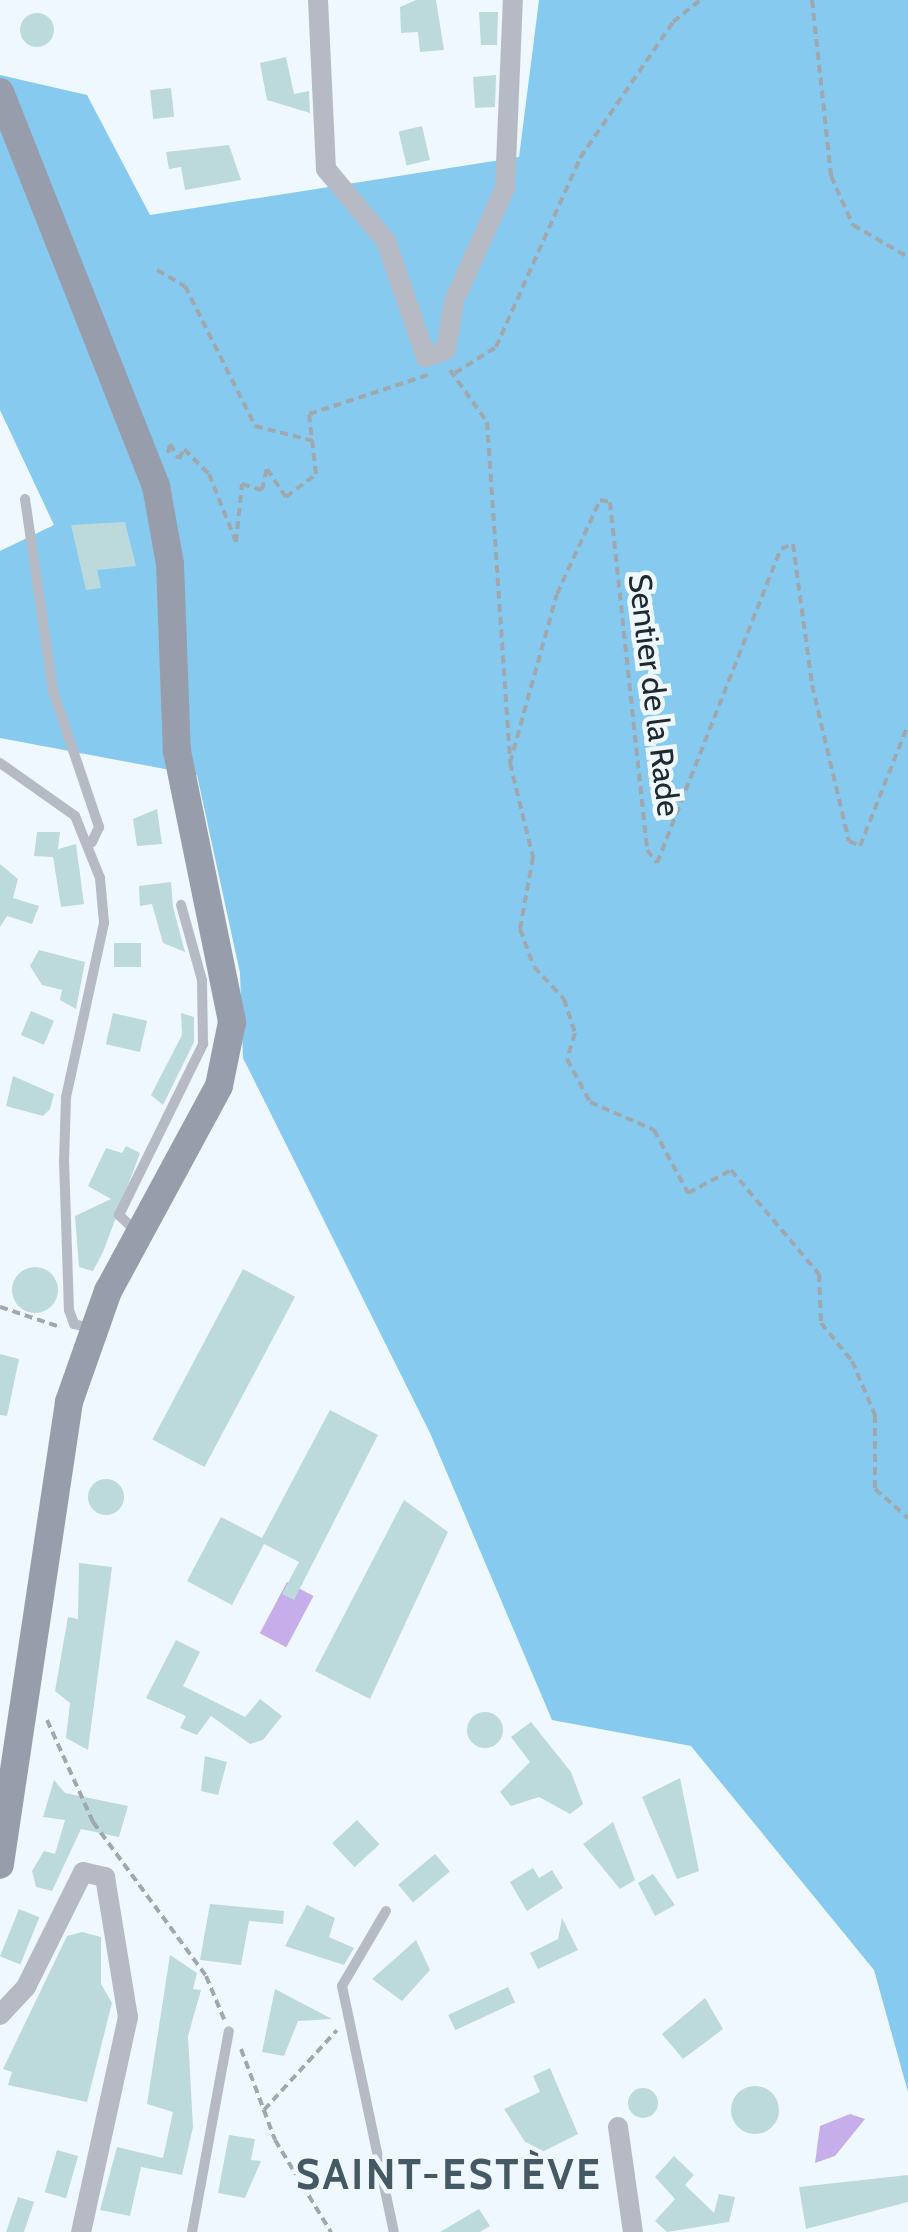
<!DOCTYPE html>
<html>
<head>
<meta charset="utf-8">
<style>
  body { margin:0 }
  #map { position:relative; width:908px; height:2232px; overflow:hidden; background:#eff8fe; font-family:Cabin,sans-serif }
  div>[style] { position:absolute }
  .forest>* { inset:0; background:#86caf0 }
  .water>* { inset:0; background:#c6aeea; transform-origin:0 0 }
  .building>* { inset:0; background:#bcdadc; transform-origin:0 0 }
  .round { border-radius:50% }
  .path>* { height:4px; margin-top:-2px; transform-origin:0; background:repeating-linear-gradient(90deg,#9fa8ae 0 8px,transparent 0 13px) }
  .lane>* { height:10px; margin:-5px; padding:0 5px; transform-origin:5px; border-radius:5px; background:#b6bac4 }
  .street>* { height:20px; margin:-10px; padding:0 10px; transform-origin:10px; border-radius:10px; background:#b6bac4 }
  .secondary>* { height:28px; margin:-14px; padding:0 14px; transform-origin:14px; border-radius:14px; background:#979dab }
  span { translate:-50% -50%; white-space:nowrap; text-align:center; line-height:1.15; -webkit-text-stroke:9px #eff8fe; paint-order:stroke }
  .street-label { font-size:32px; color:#20292e }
  .district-label { font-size:42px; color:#455965; font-weight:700; letter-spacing:2.5px }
</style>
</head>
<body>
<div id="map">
  <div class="forest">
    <div style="clip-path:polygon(539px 0,908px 0,908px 2092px,874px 1970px,691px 1746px,552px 1720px,430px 1433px,243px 1058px,240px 973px,197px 775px,0 738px,0 551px,54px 525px,0 410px,0 75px,87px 95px,150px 215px,519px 157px)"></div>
  </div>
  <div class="water">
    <div style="left:287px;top:1582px;width:30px;height:58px;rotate:28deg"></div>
    <div style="clip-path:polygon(850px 2114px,865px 2119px,835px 2156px,815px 2163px,820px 2126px)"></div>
  </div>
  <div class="building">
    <div style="clip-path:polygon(416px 0,436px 0,444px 50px,420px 52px,418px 32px,401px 33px,400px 7px)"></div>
    <div style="clip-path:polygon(479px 12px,498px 12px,497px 45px,481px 45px)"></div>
    <div class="round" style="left:20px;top:13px;width:34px;height:34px"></div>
    <div style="clip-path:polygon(286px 57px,294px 94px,309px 91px,310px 113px,267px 100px,260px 63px)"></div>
    <div style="clip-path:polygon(496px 75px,495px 107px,475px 108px,473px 77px)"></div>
    <div style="left:171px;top:88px;width:29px;height:21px;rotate:84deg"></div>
    <div style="left:422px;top:126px;width:35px;height:24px;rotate:77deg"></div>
    <div style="clip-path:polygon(229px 145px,241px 180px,185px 190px,181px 167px,169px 169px,166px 152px)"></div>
    <div style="clip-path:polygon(125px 522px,136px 566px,97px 570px,101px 588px,86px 590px,71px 525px)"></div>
    <div style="clip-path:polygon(157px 809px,162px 844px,137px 846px,133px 819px)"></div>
    <div style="clip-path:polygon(37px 832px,60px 832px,58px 849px,76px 844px,84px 904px,61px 907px,53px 857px,34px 856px)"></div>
    <div style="clip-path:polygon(0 864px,18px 879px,13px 898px,39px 906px,32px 924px,7px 916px,0 927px)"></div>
    <div style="clip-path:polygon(171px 882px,173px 907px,185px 952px,163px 943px,152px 904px,140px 906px,139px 886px)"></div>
    <div style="left:114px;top:943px;width:27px;height:24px"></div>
    <div style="clip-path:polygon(39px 950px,85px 962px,76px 1009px,60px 1000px,62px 990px,42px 985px,30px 966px)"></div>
    <div style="left:31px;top:1011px;width:25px;height:26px;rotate:23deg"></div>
    <div style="left:113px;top:1013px;width:35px;height:32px;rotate:13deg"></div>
    <div style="clip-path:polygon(181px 1013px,194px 1017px,194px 1042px,163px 1105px,151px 1095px,182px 1035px)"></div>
    <div style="clip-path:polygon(13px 1076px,54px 1094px,50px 1109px,43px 1116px,6px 1106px)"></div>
    <div style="clip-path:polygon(126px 1146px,140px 1153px,103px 1252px,93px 1271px,79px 1267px,75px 1216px,111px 1199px,88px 1186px,106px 1148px,122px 1153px)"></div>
    <div class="round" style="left:12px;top:1267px;width:46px;height:46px"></div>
    <div style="left:243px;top:1269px;width:59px;height:193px;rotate:28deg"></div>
    <div style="clip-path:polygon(0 1354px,19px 1359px,7px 1416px,0 1415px)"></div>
    <div style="clip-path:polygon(330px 1410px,378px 1435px,294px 1600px,282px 1594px,299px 1562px,264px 1544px,232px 1605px,187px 1581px,221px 1517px,262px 1538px)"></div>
    <div class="round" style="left:88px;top:1479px;width:36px;height:36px"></div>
    <div style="clip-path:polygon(404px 1500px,448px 1532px,370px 1699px,315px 1671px)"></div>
    <div style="clip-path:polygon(79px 1563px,112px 1567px,88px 1750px,66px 1738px,70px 1703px,55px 1691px,68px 1617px,78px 1619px)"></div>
    <div style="clip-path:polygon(176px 1640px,200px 1652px,183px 1686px,245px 1717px,260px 1699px,282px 1716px,263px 1740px,250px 1744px,211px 1716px,197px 1735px,180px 1728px,186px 1716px,146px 1698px)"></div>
    <div class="round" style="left:467px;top:1712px;width:36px;height:36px"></div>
    <div style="clip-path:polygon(531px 1722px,571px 1772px,583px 1804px,570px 1814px,539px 1797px,511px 1806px,500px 1792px,530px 1762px,511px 1737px)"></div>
    <div style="clip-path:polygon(205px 1756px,227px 1762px,218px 1795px,201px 1791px)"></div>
    <div style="clip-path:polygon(680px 1778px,699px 1871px,677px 1879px,642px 1797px)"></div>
    <div style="clip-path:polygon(54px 1780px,65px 1793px,128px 1806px,119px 1837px,81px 1829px,52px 1891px,36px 1887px,32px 1871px,44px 1851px,55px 1854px,65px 1820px,43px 1817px)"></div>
    <div style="left:357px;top:1820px;width:33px;height:34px;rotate:47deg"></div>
    <div style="clip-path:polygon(613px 1822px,635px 1880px,620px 1889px,583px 1844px)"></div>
    <div style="left:435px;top:1854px;width:23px;height:48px;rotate:50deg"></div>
    <div style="clip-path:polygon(533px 1868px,539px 1878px,552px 1870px,563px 1888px,527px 1911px,510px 1882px)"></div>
    <div style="clip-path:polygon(653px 1874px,675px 1905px,655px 1916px,638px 1883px)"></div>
    <div style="clip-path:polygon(210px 1904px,284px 1911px,283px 1924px,249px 1921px,241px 1965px,200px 1960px)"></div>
    <div style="clip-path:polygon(307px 1905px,335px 1918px,329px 1937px,354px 1948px,344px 1965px,285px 1946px)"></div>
    <div style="left:19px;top:1909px;width:22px;height:51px;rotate:22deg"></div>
    <div style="clip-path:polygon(562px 1918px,578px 1950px,538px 1969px,530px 1953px,558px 1939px)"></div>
    <div style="clip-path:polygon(82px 1932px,101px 1937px,101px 1984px,112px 2003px,87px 2102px,8px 2085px,12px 2072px,3px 2069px,67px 1936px)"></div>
    <div style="clip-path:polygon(416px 1940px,430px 1970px,402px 2001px,372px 1979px)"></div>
    <div style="clip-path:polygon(170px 1955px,197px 1973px,193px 1989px,201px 1990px,188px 2036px,193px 2127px,182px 2175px,141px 2167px,130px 2216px,100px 2210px,117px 2147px,163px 2158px,173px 2112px,147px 2104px)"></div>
    <div style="left:508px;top:1987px;width:17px;height:66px;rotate:65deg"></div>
    <div style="clip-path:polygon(275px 1989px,332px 2019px,298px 2021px,284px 2056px,262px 2052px)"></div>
    <div style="clip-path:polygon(705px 1998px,723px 2029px,683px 2059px,662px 2034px)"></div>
    <div style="clip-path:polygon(550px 2068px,578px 2134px,534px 2156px,504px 2109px,540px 2092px,533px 2076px)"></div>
    <div class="round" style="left:731px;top:2086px;width:48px;height:48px"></div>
    <div class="round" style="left:628px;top:2088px;width:30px;height:30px"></div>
    <div style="clip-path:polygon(229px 2135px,255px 2139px,251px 2160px,261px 2161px,245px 2198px,218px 2193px)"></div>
    <div style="left:57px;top:2150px;width:22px;height:44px;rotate:16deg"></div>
    <div style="clip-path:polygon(674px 2156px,694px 2175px,685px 2185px,714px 2213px,719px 2194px,735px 2197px,729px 2222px,667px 2232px,655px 2221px,675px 2199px,655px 2177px)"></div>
    <div style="clip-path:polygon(908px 2175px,908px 2202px,806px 2229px,799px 2187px)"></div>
    <div style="clip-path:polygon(18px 2197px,34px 2202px,24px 2232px,6px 2232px)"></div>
    <div style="clip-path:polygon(479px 2209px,490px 2226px,480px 2232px,440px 2232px)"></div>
  </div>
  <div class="path">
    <div style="left:812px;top:0;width:177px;rotate:83.8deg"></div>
    <div style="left:831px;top:176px;width:54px;rotate:65.8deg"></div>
    <div style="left:853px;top:225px;width:64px;rotate:30.2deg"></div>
    <div style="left:157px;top:270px;width:32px;rotate:30deg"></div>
    <div style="left:185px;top:286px;width:157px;rotate:63.4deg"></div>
    <div style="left:255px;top:426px;width:61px;rotate:14.3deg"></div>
    <div style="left:450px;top:370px;width:64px;rotate:54.6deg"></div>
    <div style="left:487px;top:422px;width:342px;rotate:86.1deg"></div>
    <div style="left:510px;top:763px;width:175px;rotate:-74.5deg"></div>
    <div style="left:557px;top:594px;width:103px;rotate:-65.4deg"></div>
    <div style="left:600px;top:500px;width:10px;rotate:11deg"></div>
    <div style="left:610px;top:502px;width:350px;rotate:83.9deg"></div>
    <div style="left:647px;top:850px;width:16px;rotate:52deg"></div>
    <div style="left:657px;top:863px;width:338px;rotate:-68.5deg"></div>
    <div style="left:781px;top:549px;width:13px;rotate:-23deg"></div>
    <div style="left:793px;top:544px;width:142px;rotate:82.3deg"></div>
    <div style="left:812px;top:685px;width:160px;rotate:76.7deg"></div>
    <div style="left:849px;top:841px;width:12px;rotate:24deg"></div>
    <div style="left:860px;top:846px;width:130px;rotate:-68.4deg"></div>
    <div style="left:455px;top:373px;width:49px;rotate:-32.4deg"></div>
    <div style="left:496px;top:347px;width:207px;rotate:-66deg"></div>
    <div style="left:580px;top:158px;width:165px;rotate:-55.6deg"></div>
    <div style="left:673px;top:22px;width:35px;rotate:-39deg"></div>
    <div style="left:168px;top:453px;width:9px;rotate:-77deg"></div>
    <div style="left:170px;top:444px;width:17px;rotate:59deg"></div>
    <div style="left:179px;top:459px;width:11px;rotate:-63deg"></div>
    <div style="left:184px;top:449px;width:35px;rotate:45deg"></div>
    <div style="left:209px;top:474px;width:73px;rotate:68.3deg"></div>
    <div style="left:236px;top:542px;width:58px;rotate:-84.1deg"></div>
    <div style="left:242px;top:484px;width:21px;rotate:17deg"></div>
    <div style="left:262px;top:490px;width:22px;rotate:-77deg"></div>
    <div style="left:267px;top:469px;width:34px;rotate:56deg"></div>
    <div style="left:286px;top:497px;width:38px;rotate:-37deg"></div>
    <div style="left:316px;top:474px;width:60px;rotate:-96.7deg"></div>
    <div style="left:309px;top:414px;width:128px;rotate:-18.2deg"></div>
    <div style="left:510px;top:763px;width:97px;rotate:76.3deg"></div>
    <div style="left:533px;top:857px;width:73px;rotate:100.2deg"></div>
    <div style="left:520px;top:929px;width:40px;rotate:69.8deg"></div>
    <div style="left:534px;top:967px;width:44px;rotate:46.8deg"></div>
    <div style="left:564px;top:999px;width:36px;rotate:72deg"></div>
    <div style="left:575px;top:1033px;width:27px;rotate:107deg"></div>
    <div style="left:567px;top:1059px;width:49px;rotate:61.9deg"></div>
    <div style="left:590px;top:1102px;width:70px;rotate:23.6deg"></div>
    <div style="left:654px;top:1130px;width:72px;rotate:61.6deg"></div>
    <div style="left:688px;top:1193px;width:49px;rotate:-28.1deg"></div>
    <div style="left:731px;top:1170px;width:136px;rotate:49.8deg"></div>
    <div style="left:819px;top:1274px;width:49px;rotate:87.7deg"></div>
    <div style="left:821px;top:1323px;width:49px;rotate:50.8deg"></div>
    <div style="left:852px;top:1361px;width:59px;rotate:66.9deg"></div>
    <div style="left:875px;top:1415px;width:74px;rotate:90deg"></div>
    <div style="left:875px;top:1489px;width:44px;rotate:41.3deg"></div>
    <div style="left:0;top:1307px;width:63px;rotate:18.4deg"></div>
    <div style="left:47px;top:1720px;width:112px;rotate:65.7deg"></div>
    <div style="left:93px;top:1822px;width:191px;rotate:53.7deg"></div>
    <div style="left:206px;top:1976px;width:47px;rotate:67.3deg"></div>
    <div style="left:241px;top:2049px;width:97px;rotate:69.5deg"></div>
    <div style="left:275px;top:2140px;width:108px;rotate:58.7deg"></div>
    <div style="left:264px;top:2110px;width:108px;rotate:-47.6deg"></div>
  </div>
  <div class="lane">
    <div style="left:25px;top:499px;width:194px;rotate:81.7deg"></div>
    <div style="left:53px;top:691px;width:144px;rotate:71.3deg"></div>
    <div style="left:99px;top:827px;width:17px;rotate:115deg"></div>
    <div style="left:0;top:763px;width:92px;rotate:35.2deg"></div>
    <div style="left:75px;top:816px;width:67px;rotate:68deg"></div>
    <div style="left:100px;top:878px;width:45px;rotate:84.9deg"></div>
    <div style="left:104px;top:923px;width:179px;rotate:102.3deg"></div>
    <div style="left:66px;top:1098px;width:62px;rotate:91.8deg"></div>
    <div style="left:64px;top:1160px;width:150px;rotate:88.1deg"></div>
    <div style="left:69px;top:1310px;width:15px;rotate:70deg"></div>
    <div style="left:74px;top:1324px;width:16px;rotate:14deg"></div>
    <div style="left:137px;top:1232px;width:25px;rotate:-137deg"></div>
    <div style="left:119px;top:1215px;width:191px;rotate:-63.8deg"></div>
    <div style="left:203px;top:1044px;width:64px;rotate:-90.9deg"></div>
    <div style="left:202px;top:980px;width:78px;rotate:-105.6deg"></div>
    <div style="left:386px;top:1911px;width:87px;rotate:120.4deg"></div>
    <div style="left:342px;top:1986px;width:251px;rotate:78.1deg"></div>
    <div style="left:192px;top:2232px;width:204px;rotate:-79.6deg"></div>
  </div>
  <div class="street">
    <div style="left:318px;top:0;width:169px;rotate:87.3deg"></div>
    <div style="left:326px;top:169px;width:94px;rotate:50.2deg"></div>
    <div style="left:386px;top:241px;width:123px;rotate:71deg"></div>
    <div style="left:426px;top:357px;width:21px;rotate:-19deg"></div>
    <div style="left:446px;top:350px;width:50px;rotate:-80.7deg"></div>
    <div style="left:454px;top:301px;width:124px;rotate:-65.7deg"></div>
    <div style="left:505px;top:188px;width:188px;rotate:-87.6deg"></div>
    <div style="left:0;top:2015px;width:38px;rotate:-47deg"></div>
    <div style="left:26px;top:1987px;width:128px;rotate:-63.6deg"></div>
    <div style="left:83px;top:1872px;width:23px;rotate:13deg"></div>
    <div style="left:105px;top:1877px;width:142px;rotate:80.7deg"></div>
    <div style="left:128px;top:2017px;width:220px;rotate:102.3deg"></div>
    <div style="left:618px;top:2127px;width:106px;rotate:81.9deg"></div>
  </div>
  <div class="secondary">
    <div style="left:0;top:92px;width:424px;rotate:68.4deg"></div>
    <div style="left:156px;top:486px;width:79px;rotate:79.8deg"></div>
    <div style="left:170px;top:564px;width:187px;rotate:87.9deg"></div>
    <div style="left:177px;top:751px;width:277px;rotate:78.5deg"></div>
    <div style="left:232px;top:1022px;width:65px;rotate:101.5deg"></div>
    <div style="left:219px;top:1086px;width:233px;rotate:118.4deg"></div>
    <div style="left:108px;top:1291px;width:118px;rotate:109.4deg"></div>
    <div style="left:69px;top:1402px;width:468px;rotate:98.5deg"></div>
  </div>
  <div class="street-label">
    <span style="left:654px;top:695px;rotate:83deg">Sentier de la Rade</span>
  </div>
  <div class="district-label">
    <span style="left:449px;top:2174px">SAINT-ESTÈVE</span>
  </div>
</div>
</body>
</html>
